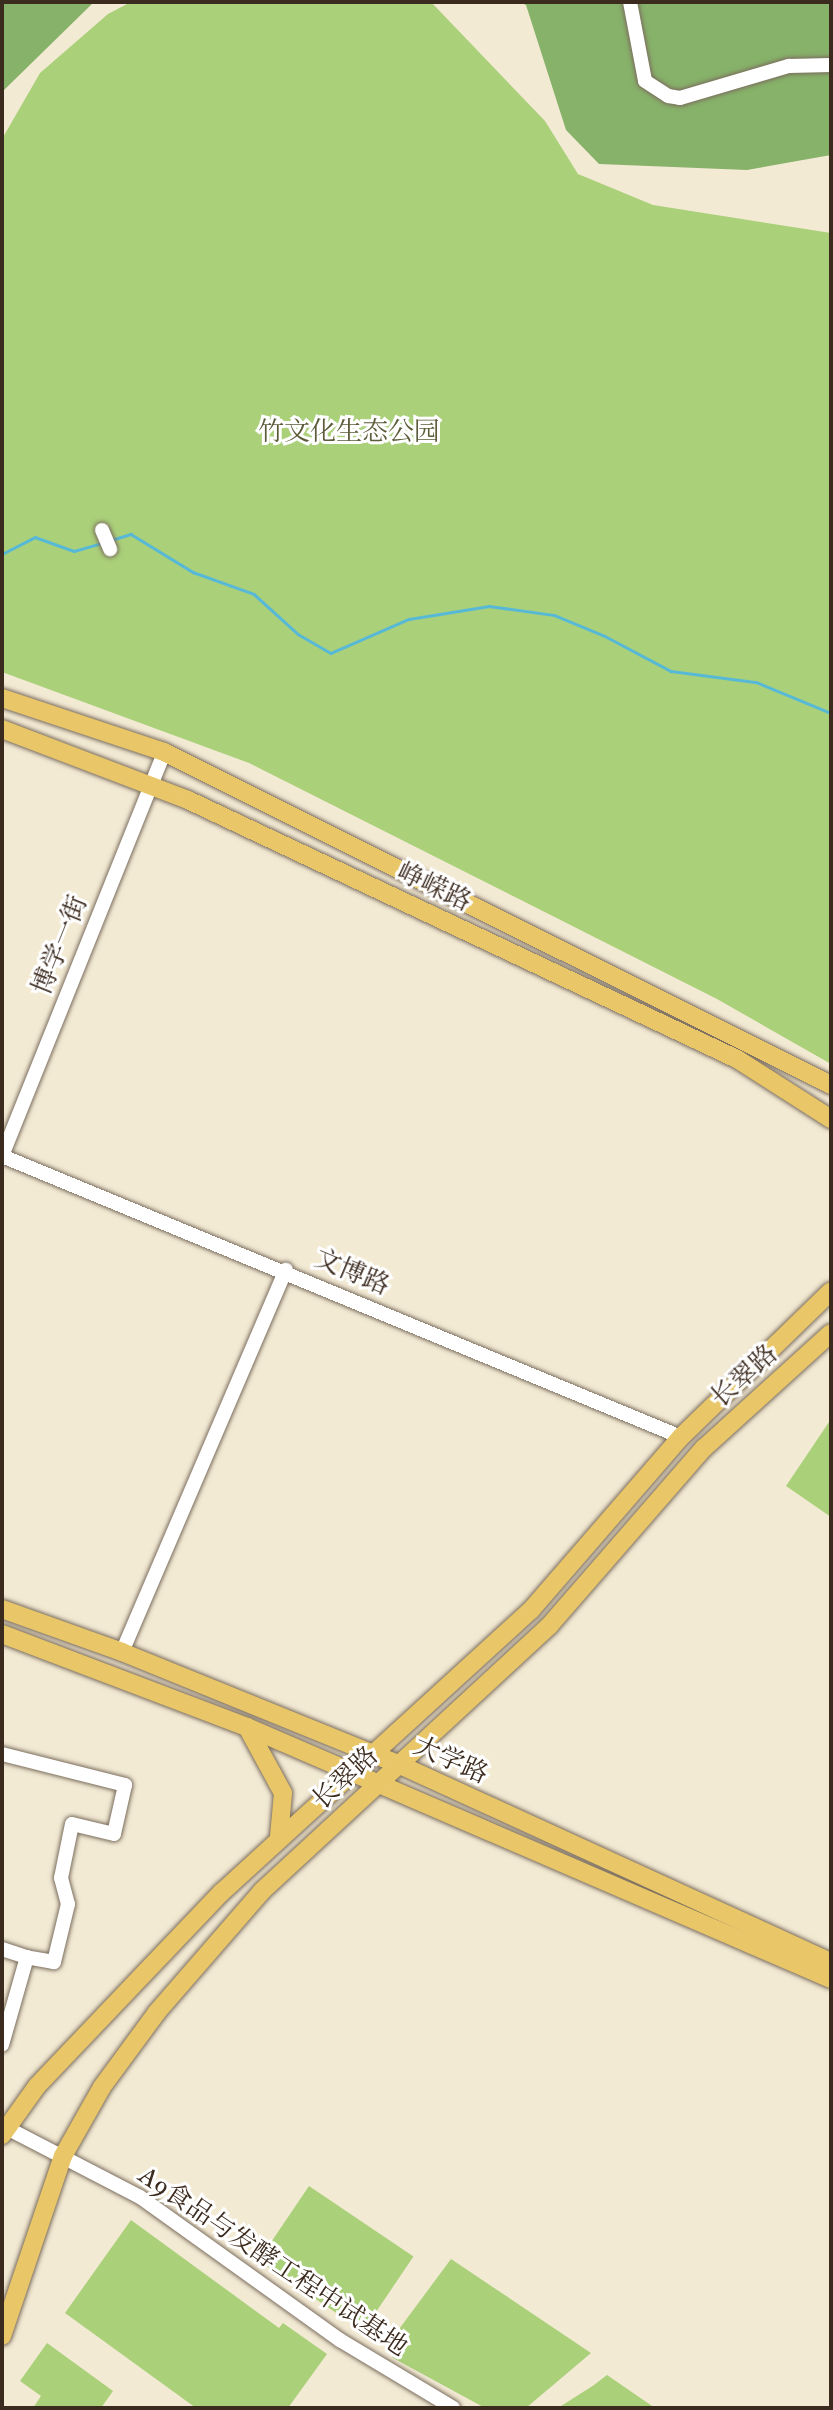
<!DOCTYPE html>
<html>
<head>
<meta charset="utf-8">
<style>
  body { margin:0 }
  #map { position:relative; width:833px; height:2410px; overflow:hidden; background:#f3ead4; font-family:"IM FELL Great Primer","Noto Serif SC",serif }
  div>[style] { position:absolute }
  .green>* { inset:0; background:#aad07a; transform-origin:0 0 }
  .forest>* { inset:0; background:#87b26a }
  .stream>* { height:2.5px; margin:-1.25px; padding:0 1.25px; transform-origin:1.25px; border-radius:1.25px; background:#58b9d6 }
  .roads { filter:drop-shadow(0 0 2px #7b6d5e) drop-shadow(0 0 2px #7b6d5e) }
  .minor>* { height:14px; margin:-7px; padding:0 7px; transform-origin:7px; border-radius:7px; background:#fff }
  .major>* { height:18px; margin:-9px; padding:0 9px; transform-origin:9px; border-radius:9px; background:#e9c769 }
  span { translate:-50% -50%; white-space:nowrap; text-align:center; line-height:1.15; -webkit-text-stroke:6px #fff; paint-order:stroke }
  .park-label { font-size:26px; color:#5c5c3a }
  .street-label { font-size:26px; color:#3b2a1e }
  .frame { position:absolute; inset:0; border:4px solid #3b2a1e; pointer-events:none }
</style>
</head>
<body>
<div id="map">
  <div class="green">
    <div style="clip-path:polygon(131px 2px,431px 2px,545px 121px,578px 174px,653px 205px,831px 233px,831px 1064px,717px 999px,249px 763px,2px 672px,2px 139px,40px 73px,108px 14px)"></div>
    <div style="clip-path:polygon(829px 1422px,831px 1423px,831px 1517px,786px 1486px)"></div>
    <div style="left:309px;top:2186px;width:126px;height:90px;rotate:34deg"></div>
    <div style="clip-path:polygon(131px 2220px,279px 2328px,283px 2323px,327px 2354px,288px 2408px,196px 2408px,65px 2313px)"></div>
    <div style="clip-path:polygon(451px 2259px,591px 2353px,526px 2408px,485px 2408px,393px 2358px,388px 2344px)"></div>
    <div style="clip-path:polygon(47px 2343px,113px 2391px,101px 2408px,33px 2408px,41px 2396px,20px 2381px)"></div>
    <div style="clip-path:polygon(607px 2375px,655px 2408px,558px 2408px,594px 2385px)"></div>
  </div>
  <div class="forest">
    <div style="clip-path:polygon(2px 2px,94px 2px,2px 92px)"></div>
    <div style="clip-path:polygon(520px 2px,831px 2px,831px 155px,747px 170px,599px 164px,566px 130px,526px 5px)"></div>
  </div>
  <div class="stream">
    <div style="left:111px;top:540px;width:21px;rotate:-17deg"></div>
    <div style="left:131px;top:534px;width:73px;rotate:31.5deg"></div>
    <div style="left:193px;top:572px;width:65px;rotate:19.8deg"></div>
    <div style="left:254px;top:594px;width:59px;rotate:42.3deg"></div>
    <div style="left:298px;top:634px;width:38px;rotate:30deg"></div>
    <div style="left:331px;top:653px;width:85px;rotate:-23.6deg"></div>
    <div style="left:409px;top:619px;width:81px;rotate:-9.2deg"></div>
    <div style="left:489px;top:606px;width:66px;rotate:7.9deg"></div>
    <div style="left:554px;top:615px;width:55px;rotate:22.4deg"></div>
    <div style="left:605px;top:636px;width:75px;rotate:27.9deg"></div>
    <div style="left:671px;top:671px;width:86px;rotate:7.4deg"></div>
    <div style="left:756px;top:682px;width:81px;rotate:22.5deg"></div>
    <div style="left:2px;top:554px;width:37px;rotate:-27deg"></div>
    <div style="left:35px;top:537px;width:41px;rotate:19.7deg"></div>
    <div style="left:74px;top:551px;width:29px;rotate:-16deg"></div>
  </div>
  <div class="roads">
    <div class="minor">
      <div style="left:630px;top:2px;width:80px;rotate:79.2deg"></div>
      <div style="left:645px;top:81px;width:27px;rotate:33deg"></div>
      <div style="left:668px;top:96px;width:12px;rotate:9deg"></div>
      <div style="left:680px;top:98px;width:114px;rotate:-16.4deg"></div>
      <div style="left:789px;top:66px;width:42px;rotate:-1.4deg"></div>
      <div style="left:102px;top:530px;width:21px;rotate:67deg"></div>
      <div style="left:2px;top:1156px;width:735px;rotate:22.48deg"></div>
      <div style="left:2px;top:1156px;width:435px;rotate:-68.1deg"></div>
      <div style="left:122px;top:1652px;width:416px;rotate:-66.8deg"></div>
      <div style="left:2px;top:1754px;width:127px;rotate:14.1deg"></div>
      <div style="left:125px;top:1785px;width:50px;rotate:102.7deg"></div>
      <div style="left:114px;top:1834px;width:43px;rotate:-166.6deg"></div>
      <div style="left:72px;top:1824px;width:55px;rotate:101.5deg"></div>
      <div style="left:61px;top:1878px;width:27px;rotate:75deg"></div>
      <div style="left:68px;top:1904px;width:60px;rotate:103.6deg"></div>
      <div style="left:54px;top:1962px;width:27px;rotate:-170deg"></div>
      <div style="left:27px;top:1957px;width:91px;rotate:105.9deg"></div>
      <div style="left:2px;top:1949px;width:26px;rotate:18deg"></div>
      <div style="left:5px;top:2127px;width:152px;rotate:27.4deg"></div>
      <div style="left:140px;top:2197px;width:246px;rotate:35.6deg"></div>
      <div style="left:340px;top:2340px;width:132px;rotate:31deg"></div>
    </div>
    <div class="major">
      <div style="left:2px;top:698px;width:171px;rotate:18.4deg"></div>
      <div style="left:164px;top:752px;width:746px;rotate:26.53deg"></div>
      <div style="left:2px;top:729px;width:199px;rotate:20.9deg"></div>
      <div style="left:188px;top:800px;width:607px;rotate:25.26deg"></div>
      <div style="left:737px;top:1059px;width:112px;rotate:32.6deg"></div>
      <div style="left:2px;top:1609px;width:127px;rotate:19.7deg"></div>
      <div style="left:122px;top:1652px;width:298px;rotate:22.1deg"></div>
      <div style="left:398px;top:1764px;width:476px;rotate:24.6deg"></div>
      <div style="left:2px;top:1634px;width:262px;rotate:20.8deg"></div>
      <div style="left:247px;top:1727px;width:636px;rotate:23.34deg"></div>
      <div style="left:247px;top:1727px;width:75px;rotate:61.4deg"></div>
      <div style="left:283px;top:1793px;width:44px;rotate:95.2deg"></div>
      <div style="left:2px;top:2135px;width:60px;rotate:-54.5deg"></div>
      <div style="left:37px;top:2086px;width:268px;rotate:-46.4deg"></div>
      <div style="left:222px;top:1892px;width:418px;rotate:-42.4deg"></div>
      <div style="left:531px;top:1610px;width:229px;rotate:-49.1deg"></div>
      <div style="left:681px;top:1437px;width:209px;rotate:-44.2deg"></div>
      <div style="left:2px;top:2336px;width:190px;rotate:-71.3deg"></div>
      <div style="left:63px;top:2156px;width:79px;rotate:-60.5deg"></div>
      <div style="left:102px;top:2087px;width:93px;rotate:-53.7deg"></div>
      <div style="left:157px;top:2012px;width:160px;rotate:-49deg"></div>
      <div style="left:262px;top:1891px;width:391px;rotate:-42.7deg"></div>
      <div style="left:549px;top:1626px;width:236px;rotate:-49deg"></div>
      <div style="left:704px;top:1448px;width:171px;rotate:-42.2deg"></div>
    </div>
  </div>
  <div class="park-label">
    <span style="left:349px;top:432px">竹文化生态公园</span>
  </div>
  <div class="street-label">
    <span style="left:434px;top:887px;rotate:25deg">峥嵘路</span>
    <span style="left:60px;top:945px;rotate:-68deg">博学一街</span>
    <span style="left:352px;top:1272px;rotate:23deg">文博路</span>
    <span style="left:744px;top:1376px;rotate:-42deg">长翠路</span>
    <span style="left:451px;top:1760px;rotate:24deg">大学路</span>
    <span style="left:345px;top:1778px;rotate:-43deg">长翠路</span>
    <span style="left:273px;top:2261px;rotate:34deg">A9食品与发酵工程中试基地</span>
  </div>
  <div class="frame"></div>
</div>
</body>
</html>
